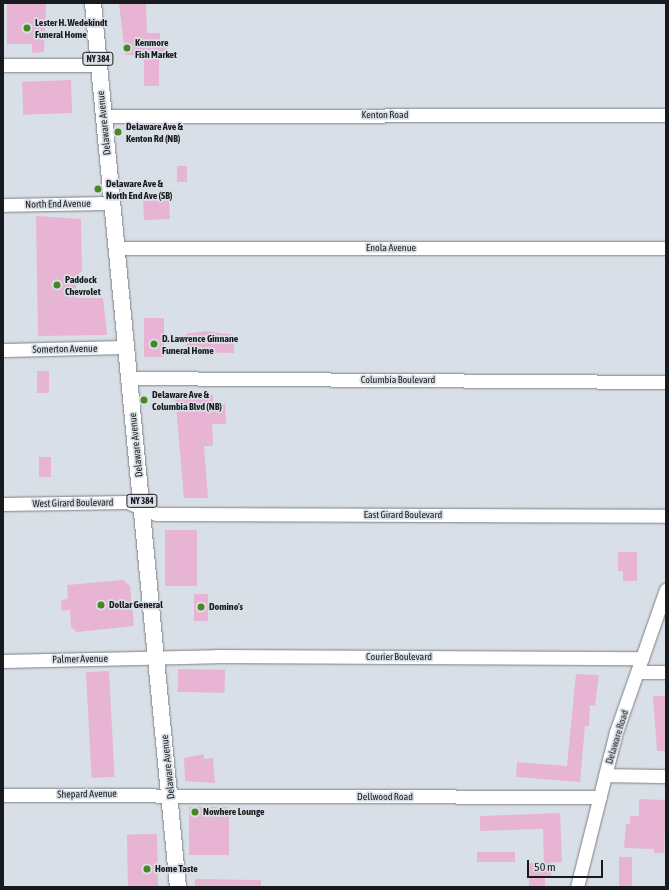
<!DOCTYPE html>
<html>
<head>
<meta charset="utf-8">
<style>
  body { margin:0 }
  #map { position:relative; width:669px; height:890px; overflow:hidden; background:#d9dfe6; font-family:"Asap Condensed",sans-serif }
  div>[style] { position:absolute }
  .building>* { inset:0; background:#e7b5d3; transform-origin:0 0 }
  .roads { filter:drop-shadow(0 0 1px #7c8188) drop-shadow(0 0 1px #7c8188) }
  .minor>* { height:13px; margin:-6.5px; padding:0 6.5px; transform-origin:6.5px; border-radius:6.5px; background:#fff }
  .major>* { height:16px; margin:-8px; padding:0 8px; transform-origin:8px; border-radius:8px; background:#fff }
  .dots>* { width:11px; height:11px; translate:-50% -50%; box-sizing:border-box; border:2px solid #d9dfe6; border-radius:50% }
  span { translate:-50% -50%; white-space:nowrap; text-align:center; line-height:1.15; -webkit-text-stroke:3.5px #d9dfe6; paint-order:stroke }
  .shield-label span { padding:1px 3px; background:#d9dfe6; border:1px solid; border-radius:3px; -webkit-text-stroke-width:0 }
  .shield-label { font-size:9px; color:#181a1d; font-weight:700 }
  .poi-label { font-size:10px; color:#181a1d; font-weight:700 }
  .left { translate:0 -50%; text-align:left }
  .street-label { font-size:10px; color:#181a1d }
  .frame { position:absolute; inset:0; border:4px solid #181a1d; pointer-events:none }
  .scale { position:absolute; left:527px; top:860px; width:76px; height:18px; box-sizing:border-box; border:2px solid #181a1d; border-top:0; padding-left:5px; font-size:12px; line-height:14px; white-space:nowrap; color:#181a1d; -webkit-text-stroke:3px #d9dfe6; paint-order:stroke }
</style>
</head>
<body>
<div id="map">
  <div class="building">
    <div style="clip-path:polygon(7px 3px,46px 3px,44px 52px,32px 53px,32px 44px,7px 44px)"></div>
    <div style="clip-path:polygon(119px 3px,146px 3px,147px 33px,160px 33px,160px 41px,166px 41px,166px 55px,159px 55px,159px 86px,144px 86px,144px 55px,125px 55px)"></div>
    <div style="left:71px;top:80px;width:33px;height:49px;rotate:88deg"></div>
    <div style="left:177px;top:166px;width:10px;height:16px"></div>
    <div style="left:169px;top:200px;width:19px;height:26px;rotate:87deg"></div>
    <div style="clip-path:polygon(36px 216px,81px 219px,82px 271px,76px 276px,76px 298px,103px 298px,107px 335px,38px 336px)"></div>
    <div style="left:144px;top:318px;width:20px;height:39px"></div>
    <div style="clip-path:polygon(206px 331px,234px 335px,234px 353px,187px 352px,186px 334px)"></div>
    <div style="left:37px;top:371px;width:12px;height:22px"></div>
    <div style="clip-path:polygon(175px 395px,213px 395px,213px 405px,225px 404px,226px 424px,212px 424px,213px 446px,204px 446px,208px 498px,184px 498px)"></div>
    <div style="left:39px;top:457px;width:12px;height:20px"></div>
    <div style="left:165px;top:530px;width:32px;height:56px"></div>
    <div style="clip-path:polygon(618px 552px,637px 552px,637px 581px,623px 581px,623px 571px,618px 571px)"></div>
    <div style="clip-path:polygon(123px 580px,130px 586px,134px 626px,77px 632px,71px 627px,70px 610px,62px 611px,61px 600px,68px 599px,67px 585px)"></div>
    <div style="left:194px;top:594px;width:14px;height:27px"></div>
    <div style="left:178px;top:669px;width:47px;height:23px;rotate:1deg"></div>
    <div style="left:109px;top:671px;width:106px;height:23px;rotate:87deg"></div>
    <div style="clip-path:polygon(576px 674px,599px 675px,595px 706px,590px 705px,589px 726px,585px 726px,580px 782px,516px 777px,517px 762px,567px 766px)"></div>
    <div style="clip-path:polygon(653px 696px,666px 696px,666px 751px,657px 751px)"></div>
    <div style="clip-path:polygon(204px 754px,204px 759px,213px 758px,215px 783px,185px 781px,184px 758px)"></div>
    <div style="clip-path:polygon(639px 799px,666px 800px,664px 853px,654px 853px,654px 849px,624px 848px,626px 824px,630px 824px,630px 816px,639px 816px)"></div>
    <div style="left:189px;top:807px;width:40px;height:48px"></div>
    <div style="clip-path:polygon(560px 813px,562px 862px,544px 863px,543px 829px,480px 831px,480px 816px)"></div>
    <div style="left:157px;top:834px;width:53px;height:30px;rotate:89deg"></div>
    <div style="left:477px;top:852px;width:38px;height:10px"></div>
    <div style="left:619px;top:857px;width:13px;height:30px"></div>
    <div style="clip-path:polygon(529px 863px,551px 863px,551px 878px,545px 878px,545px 887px,529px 887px)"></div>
    <div style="left:195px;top:879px;width:66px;height:8px;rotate:1deg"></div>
  </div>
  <div class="roads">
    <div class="minor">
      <div style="left:3px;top:65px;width:96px"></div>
      <div style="left:104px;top:116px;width:562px;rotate:-0.1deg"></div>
      <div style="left:3px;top:205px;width:109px;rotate:-1.1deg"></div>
      <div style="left:117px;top:248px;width:549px"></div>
      <div style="left:3px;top:350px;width:123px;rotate:-1.4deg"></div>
      <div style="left:129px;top:378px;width:537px;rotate:0.43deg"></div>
      <div style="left:3px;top:504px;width:124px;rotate:-0.9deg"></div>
      <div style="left:127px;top:502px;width:31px;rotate:22deg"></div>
      <div style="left:156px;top:514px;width:16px"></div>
      <div style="left:172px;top:514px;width:494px;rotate:0.2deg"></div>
      <div style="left:3px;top:661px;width:213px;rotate:-1.3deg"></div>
      <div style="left:216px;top:656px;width:426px;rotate:0.3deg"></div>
      <div style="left:638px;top:672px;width:28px"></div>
      <div style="left:606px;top:775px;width:60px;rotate:1deg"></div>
      <div style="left:3px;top:795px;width:597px;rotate:0.19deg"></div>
      <div style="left:577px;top:887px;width:160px;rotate:-75.9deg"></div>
      <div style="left:616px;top:732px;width:151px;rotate:-70.7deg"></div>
    </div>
    <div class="major">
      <div style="left:93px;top:3px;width:888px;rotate:84.51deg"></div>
    </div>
  </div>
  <div class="dots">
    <div style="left:27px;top:28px;background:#498625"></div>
    <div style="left:127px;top:48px;background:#498625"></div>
    <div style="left:118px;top:132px;background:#498625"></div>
    <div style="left:98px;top:189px;background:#498625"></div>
    <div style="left:57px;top:285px;background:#498625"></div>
    <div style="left:154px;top:344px;background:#498625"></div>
    <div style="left:144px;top:400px;background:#498625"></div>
    <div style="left:101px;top:605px;background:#498625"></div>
    <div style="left:201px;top:607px;background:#498625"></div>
    <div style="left:195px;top:812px;background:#498625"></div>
    <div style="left:147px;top:869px;background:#498625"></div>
  </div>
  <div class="shield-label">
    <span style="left:98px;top:59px">NY 384</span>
    <span style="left:142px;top:501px">NY 384</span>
  </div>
  <div class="poi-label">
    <span class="left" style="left:35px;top:28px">Lester H. Wedekindt<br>Funeral Home</span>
    <span class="left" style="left:135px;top:48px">Kenmore<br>Fish Market</span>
    <span class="left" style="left:126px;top:132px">Delaware Ave &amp;<br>Kenton Rd (NB)</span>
    <span class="left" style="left:106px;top:189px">Delaware Ave &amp;<br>North End Ave (SB)</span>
    <span class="left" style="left:65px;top:285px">Paddock<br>Chevrolet</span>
    <span class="left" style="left:162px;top:344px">D. Lawrence Ginnane<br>Funeral Home</span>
    <span class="left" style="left:152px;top:400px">Delaware Ave &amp;<br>Columbia Blvd (NB)</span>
    <span class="left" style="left:109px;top:605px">Dollar General</span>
    <span class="left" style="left:209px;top:607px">Domino's</span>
    <span class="left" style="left:203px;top:812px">Nowhere Lounge</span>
    <span class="left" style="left:155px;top:869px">Home Taste</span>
  </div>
  <div class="street-label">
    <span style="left:385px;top:115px">Kenton Road</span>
    <span style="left:104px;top:123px;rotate:-96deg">Delaware Avenue</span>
    <span style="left:58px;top:204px;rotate:-1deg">North End Avenue</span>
    <span style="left:391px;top:248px">Enola Avenue</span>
    <span style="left:65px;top:349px;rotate:-1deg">Somerton Avenue</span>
    <span style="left:398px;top:380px">Columbia Boulevard</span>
    <span style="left:136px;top:445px;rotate:-96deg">Delaware Avenue</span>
    <span style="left:73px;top:503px;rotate:-1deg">West Girard Boulevard</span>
    <span style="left:403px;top:515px">East Girard Boulevard</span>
    <span style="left:399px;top:657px">Courier Boulevard</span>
    <span style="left:80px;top:659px;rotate:-1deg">Palmer Avenue</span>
    <span style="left:617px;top:737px;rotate:-73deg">Delaware Road</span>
    <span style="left:168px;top:767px;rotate:-96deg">Delaware Avenue</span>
    <span style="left:87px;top:794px;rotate:-1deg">Shepard Avenue</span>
    <span style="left:385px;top:797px">Dellwood Road</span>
  </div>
  <div class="frame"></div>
  <div class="scale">50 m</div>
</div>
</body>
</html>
